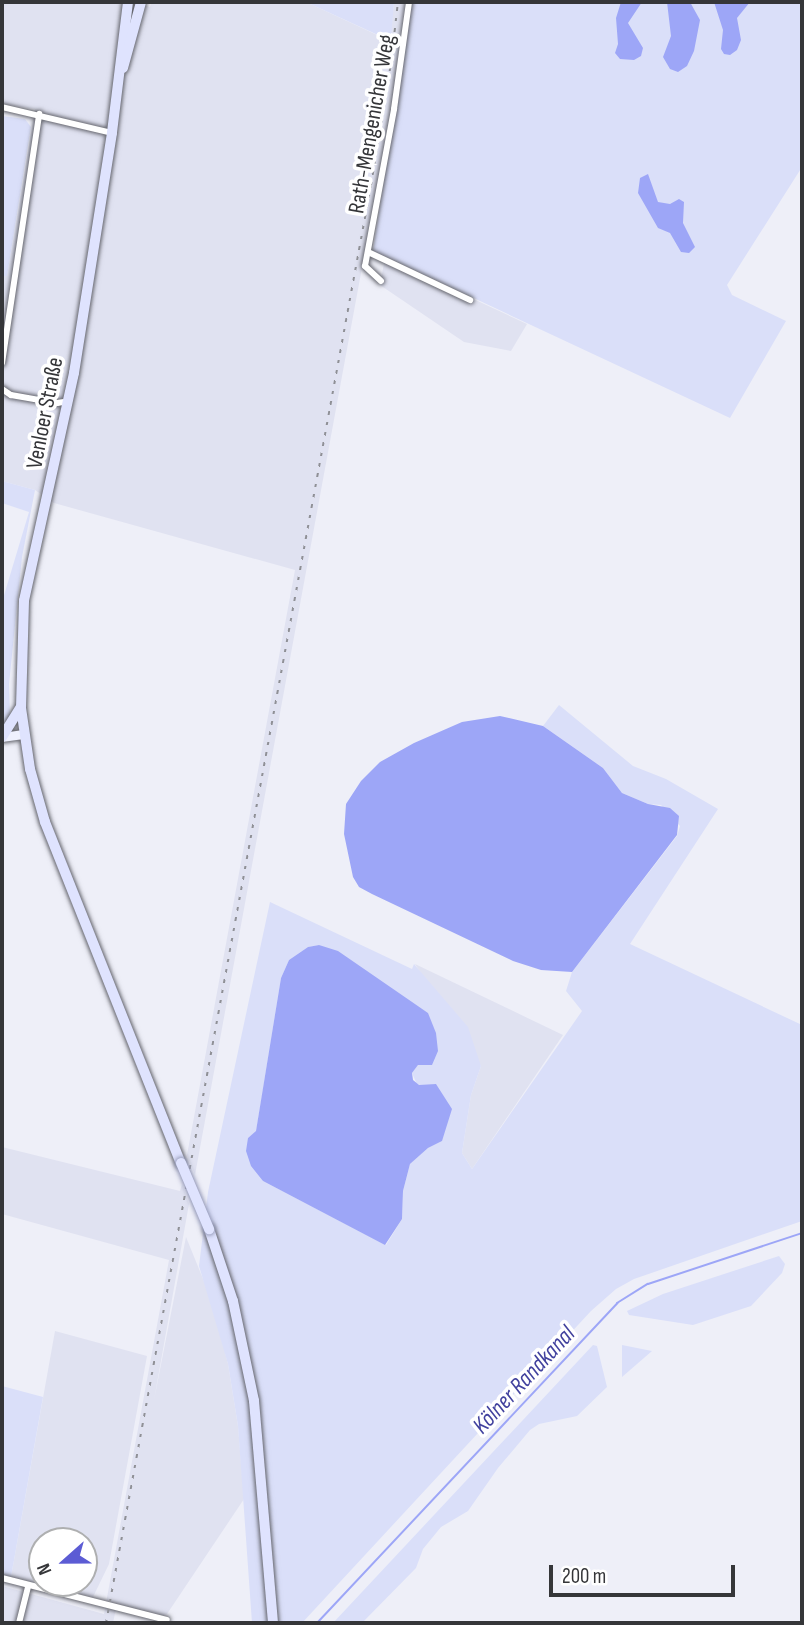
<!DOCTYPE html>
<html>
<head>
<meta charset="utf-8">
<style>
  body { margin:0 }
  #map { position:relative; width:804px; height:1625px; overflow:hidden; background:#eeeff8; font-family:"Sofia Sans Condensed",sans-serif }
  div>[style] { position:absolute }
  .built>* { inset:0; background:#e0e2f1 }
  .green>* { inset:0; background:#dadff9 }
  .water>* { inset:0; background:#9da6f7 }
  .stream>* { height:2px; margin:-1px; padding:0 1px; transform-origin:1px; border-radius:1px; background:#9da6f7 }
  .roads { filter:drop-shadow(0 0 2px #65666e) drop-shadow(0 0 2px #65666e) }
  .minor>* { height:6px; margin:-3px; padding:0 3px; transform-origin:3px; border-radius:3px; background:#fff }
  .secondary>* { height:9px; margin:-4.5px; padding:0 4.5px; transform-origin:4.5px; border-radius:4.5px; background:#eff1fe }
  .primary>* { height:10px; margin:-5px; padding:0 5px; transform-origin:5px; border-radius:5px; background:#dfe3fe }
  .rail>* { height:2px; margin-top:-1px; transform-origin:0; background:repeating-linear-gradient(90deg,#8f9096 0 3.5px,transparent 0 10.5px) }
  .bridges { filter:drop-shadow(0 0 2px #959ab8) drop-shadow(0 0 2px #959ab8) }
  .primary-bridge>* { height:10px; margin:-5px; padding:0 5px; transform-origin:5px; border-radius:5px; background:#dfe3fe }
  span { translate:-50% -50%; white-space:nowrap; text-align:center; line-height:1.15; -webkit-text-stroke:7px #fff; paint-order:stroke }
  .street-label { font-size:23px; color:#353639 }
  .water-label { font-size:24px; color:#42429e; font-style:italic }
  .frame { position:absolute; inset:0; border:4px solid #353639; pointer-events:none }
  .north { position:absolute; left:28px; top:1527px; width:70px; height:70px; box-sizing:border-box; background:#fff; border:2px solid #aeafb0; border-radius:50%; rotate:249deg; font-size:19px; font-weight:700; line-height:28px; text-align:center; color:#353639 }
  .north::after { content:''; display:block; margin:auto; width:24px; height:32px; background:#5c5cd4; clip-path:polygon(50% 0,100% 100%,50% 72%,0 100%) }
  .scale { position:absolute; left:549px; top:1565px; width:186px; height:32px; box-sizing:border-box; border:4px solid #353639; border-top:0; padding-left:9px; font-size:21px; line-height:24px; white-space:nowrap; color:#353639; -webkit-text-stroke:5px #fff; paint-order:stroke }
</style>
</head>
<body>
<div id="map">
  <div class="built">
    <div style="clip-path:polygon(2px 2px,134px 2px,150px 7px,152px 2px,306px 2px,390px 41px,394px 2px,405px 2px,391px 110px,195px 1175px,187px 1155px,295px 570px,54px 503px,35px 490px,2px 481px,2px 276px,7px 276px,35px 109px,2px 104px)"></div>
    <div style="clip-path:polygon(385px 258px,527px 324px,511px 351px,464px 342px,380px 285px)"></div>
    <div style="clip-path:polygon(415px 964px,563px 1035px,472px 1169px,462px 1153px,471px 1095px,481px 1066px)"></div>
    <div style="clip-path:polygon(2px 1147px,180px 1191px,182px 1184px,189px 1204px,154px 1400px,186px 1237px,212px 1301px,228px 1364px,238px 1426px,244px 1499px,167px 1614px,158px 1616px,117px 1604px,113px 1623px,2px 1623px,2px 1586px,104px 1614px,169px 1260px,2px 1214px)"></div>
    <div style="clip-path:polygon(evenodd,55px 1331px,147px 1356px,109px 1564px,93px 1597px,11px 1577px,55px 1331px,42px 1541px,84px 1541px,84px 1583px,42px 1583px,42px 1541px)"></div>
  </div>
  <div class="green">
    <div style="clip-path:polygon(306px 2px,394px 2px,391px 41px)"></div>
    <div style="clip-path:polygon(412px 2px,802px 2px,802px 167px,727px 285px,732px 295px,786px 321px,730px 418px,373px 251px)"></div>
    <div style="clip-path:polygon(2px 116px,25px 119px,31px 127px,7px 276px,2px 276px)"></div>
    <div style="clip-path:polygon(2px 481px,35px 490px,22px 557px,9px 684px,10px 717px,2px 728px,2px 602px,29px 512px,2px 503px)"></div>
    <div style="clip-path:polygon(evenodd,559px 705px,633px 766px,666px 779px,718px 809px,630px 944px,802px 1025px,802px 1221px,634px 1279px,616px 1289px,591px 1311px,302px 1623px,252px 1623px,238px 1426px,228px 1364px,199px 1266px,208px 1192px,270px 902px,412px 969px,414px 964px,468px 1027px,481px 1066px,471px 1095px,462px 1153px,472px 1169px,582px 1011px,566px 991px,572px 972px,677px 836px,680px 826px,661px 805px,648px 804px,622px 793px,603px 768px,543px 726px,559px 705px,319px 945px,428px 1013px,418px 1065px,412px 1073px,442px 1141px,428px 1148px,410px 1164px,403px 1191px,402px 1219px,386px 1245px,263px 1181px,248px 1138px,256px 1132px,281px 978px,289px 960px,308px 947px,319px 945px)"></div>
    <div style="clip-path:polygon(779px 1256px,785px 1264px,782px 1273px,751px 1306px,693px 1325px,629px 1315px,627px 1311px,663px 1294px)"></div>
    <div style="clip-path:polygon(593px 1345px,597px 1346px,607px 1387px,577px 1416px,539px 1424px,530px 1430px,498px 1468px,468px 1511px,441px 1527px,423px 1549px,416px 1568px,362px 1623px,333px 1623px)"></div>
    <div style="clip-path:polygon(622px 1345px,652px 1351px,622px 1377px)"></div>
    <div style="clip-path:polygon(2px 1386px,43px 1397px,11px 1577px,2px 1575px)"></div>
  </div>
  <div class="water">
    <div style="clip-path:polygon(621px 2px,642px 2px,628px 23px,643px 48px,641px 56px,634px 60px,620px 59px,615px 53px,618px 44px,616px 18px)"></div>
    <div style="clip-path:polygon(667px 2px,690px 2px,700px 20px,694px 51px,687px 66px,678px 72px,670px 69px,663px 57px,671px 36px)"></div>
    <div style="clip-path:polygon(714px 2px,750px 2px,737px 18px,741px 40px,737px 50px,730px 55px,724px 54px,721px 49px,723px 30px)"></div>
    <div style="clip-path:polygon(648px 174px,658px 202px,670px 204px,679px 199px,684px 202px,683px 223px,695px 247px,689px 253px,681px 252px,670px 233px,658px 228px,638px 193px,640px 178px)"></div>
    <div style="clip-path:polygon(500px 716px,543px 726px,603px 768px,622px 793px,648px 804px,670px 808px,679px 816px,677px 835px,572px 972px,541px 970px,513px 961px,372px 894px,359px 887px,353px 877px,344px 834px,346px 804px,361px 781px,380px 762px,414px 743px,462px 722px)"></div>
    <div style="clip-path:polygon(319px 945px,338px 951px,428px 1013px,436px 1033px,438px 1051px,432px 1065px,418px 1065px,412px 1073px,413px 1080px,419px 1085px,436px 1084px,452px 1109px,442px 1141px,428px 1148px,410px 1164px,403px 1191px,402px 1219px,385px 1245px,263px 1181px,251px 1166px,246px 1151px,248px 1138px,256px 1131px,281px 978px,289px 960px,308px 947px)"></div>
  </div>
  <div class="stream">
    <div style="left:317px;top:1623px;width:439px;rotate:-46.8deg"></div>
    <div style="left:617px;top:1303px;width:36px;rotate:-32deg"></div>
    <div style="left:648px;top:1284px;width:162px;rotate:-18.3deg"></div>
  </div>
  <div class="roads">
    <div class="minor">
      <div style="left:2px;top:107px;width:113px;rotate:13.3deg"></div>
      <div style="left:368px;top:252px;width:113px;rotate:25.2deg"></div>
      <div style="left:381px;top:281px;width:22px;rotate:-137deg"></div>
      <div style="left:365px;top:266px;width:160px;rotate:-79.5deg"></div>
      <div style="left:394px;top:109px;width:108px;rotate:-82deg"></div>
      <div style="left:2px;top:363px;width:252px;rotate:-81.5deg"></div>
      <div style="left:2px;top:389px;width:11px;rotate:34deg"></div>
      <div style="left:11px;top:395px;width:47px;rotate:9.9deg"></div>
      <div style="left:57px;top:403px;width:12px;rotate:-9deg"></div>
      <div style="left:2px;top:1578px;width:170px;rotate:14.3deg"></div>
      <div style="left:19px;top:1623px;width:38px;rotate:-76deg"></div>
    </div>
    <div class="secondary">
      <div style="left:2px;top:737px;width:22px;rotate:-8deg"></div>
    </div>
    <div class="primary">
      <div style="left:128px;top:2px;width:132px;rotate:97deg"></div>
      <div style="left:112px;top:133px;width:243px;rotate:99deg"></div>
      <div style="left:74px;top:373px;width:233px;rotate:102.4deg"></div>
      <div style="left:24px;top:601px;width:107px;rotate:91.6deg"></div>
      <div style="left:21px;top:708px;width:62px;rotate:81.6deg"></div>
      <div style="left:30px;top:769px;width:55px;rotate:74.2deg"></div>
      <div style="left:45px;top:822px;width:367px;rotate:68.3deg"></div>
      <div style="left:123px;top:68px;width:68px;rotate:-74.7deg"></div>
      <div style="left:2px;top:737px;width:34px;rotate:-58deg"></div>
      <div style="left:209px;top:1229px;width:76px;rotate:71.6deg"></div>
      <div style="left:233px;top:1301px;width:102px;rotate:78.1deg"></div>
      <div style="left:254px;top:1401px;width:223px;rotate:85.1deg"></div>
    </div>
  </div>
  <div class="rail">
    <div style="left:106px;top:1623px;width:1462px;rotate:-79.56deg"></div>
    <div style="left:371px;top:185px;width:124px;rotate:-80.7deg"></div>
    <div style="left:391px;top:63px;width:61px;rotate:-83.5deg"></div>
  </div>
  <div class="bridges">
    <div class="primary-bridge">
      <div style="left:181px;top:1163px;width:72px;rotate:67deg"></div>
    </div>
  </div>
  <div class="street-label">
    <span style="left:372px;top:124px;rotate:-80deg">Rath-Mengenicher Weg</span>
    <span style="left:45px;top:413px;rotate:-79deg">Venloer Straße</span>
  </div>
  <div class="water-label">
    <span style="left:524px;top:1380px;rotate:-47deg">Kölner Randkanal</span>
  </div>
  <div class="frame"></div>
  <div class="north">N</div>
  <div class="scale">200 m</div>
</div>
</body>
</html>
